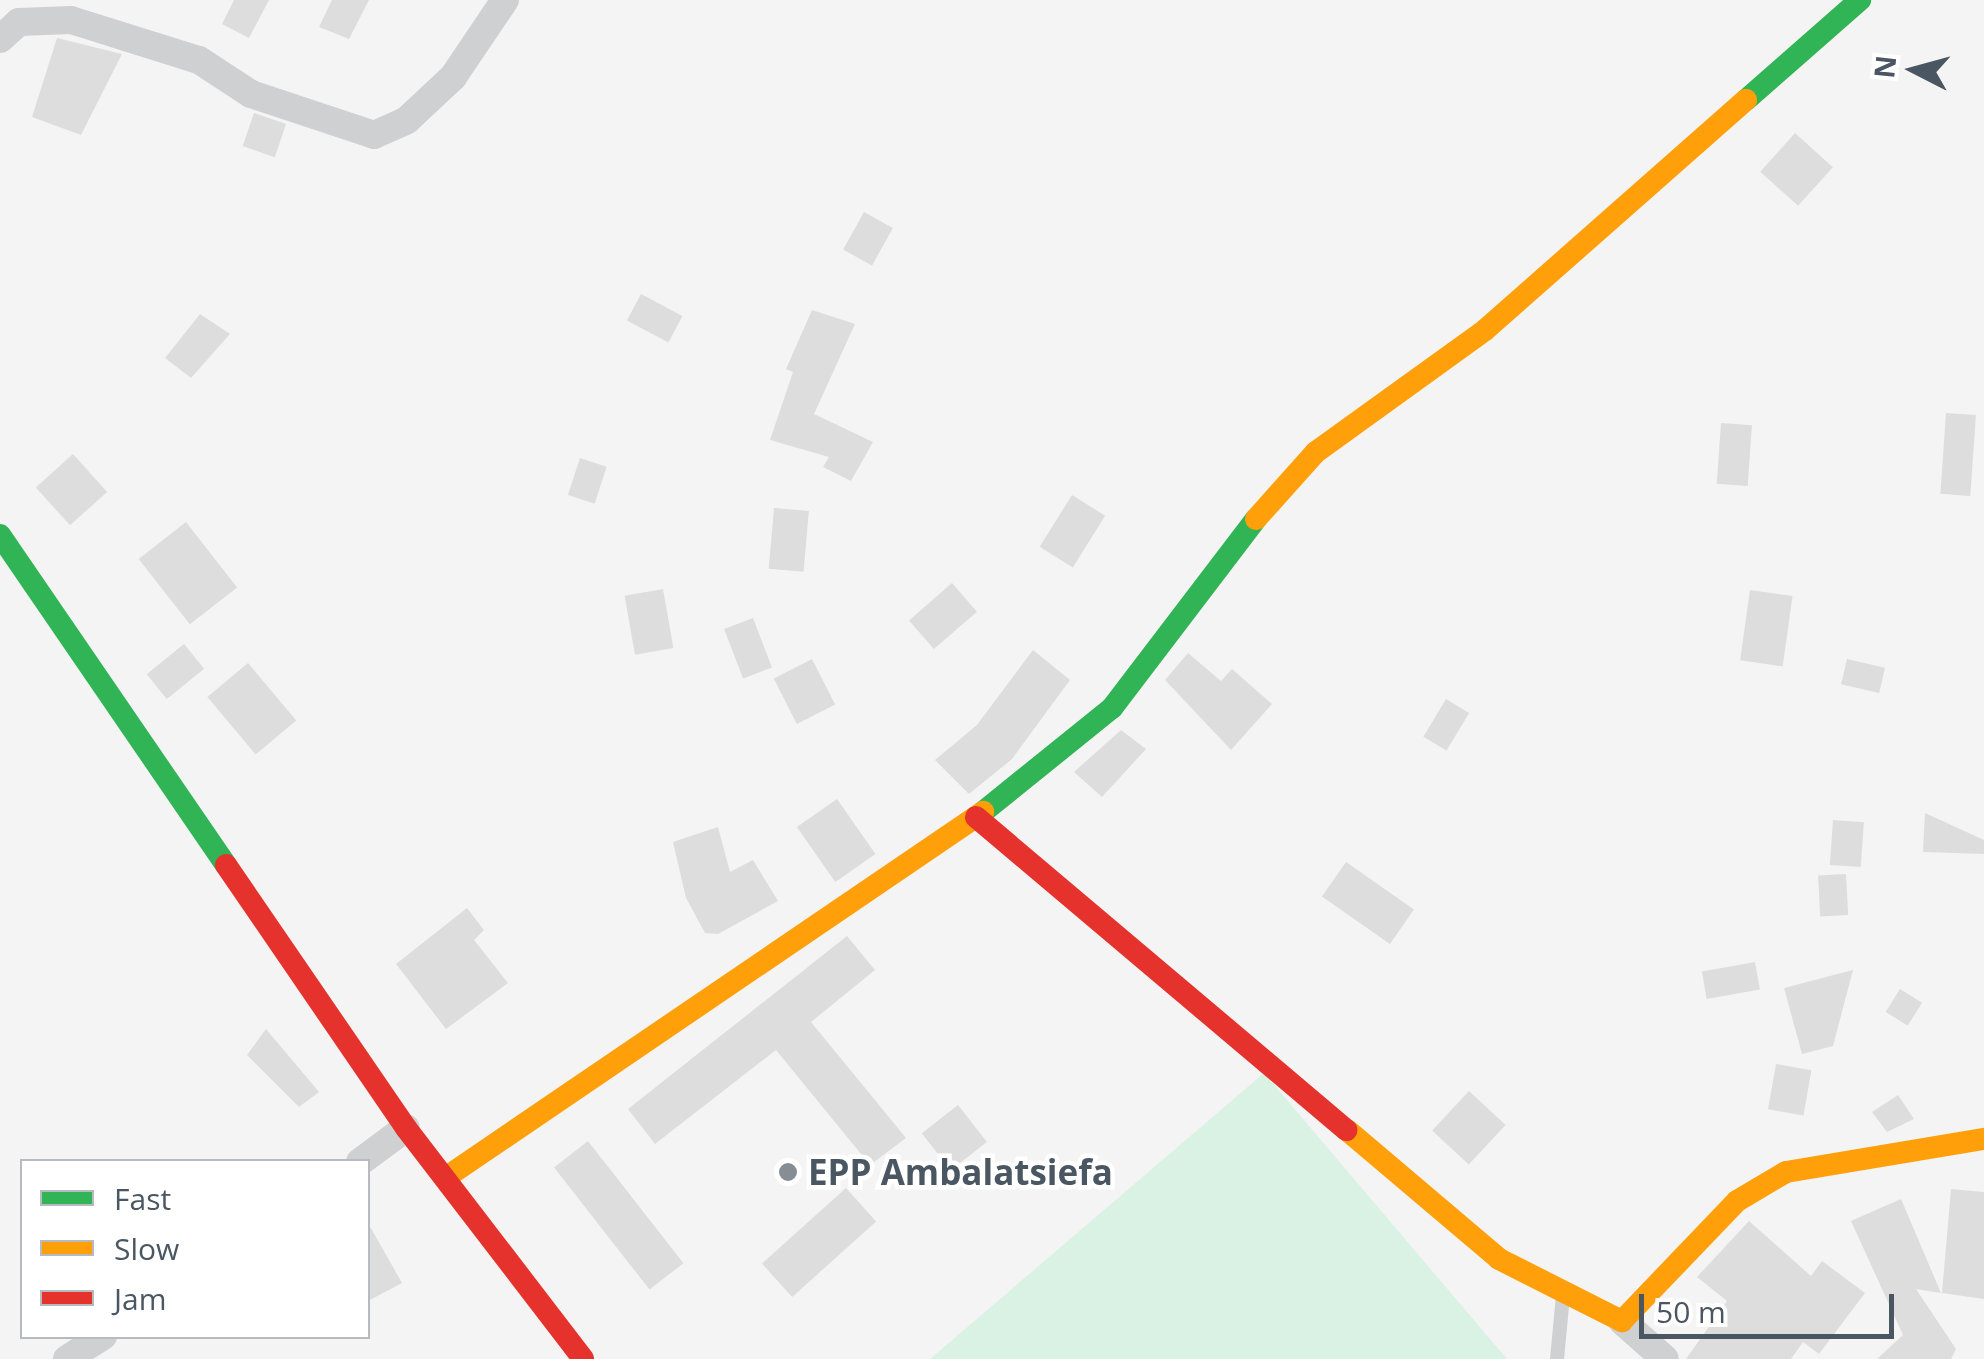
<!DOCTYPE html>
<html>
<head>
<meta charset="utf-8">
<style>
  body { margin:0 }
  #map { position:relative; width:1984px; height:1359px; overflow:hidden; background:#f4f4f4; font-family:"Open Sans",sans-serif }
  div>[style] { position:absolute }
  .green>* { inset:0; background:#d9f2e3 }
  .building>* { inset:0; background:#ddddde; transform-origin:0 0 }
  .lane>* { height:14px; margin:-7px; padding:0 7px; transform-origin:7px; border-radius:7px; background:#ced0d2 }
  .street>* { height:28px; margin:-14px; padding:0 14px; transform-origin:14px; border-radius:14px; background:#ced0d2 }
  .fast>* { height:22px; margin:-11px; padding:0 11px; transform-origin:11px; border-radius:11px; background:#30b455 }
  .slow>* { height:22px; margin:-11px; padding:0 11px; transform-origin:11px; border-radius:11px; background:#ff9f0a }
  .jam>* { height:22px; margin:-11px; padding:0 11px; transform-origin:11px; border-radius:11px; background:#e5322d }
  .dots>* { width:28px; height:28px; translate:-50% -50%; box-sizing:border-box; border:5px solid #fff; border-radius:50% }
  span { translate:-50% -50%; white-space:nowrap; text-align:center; line-height:1.15; -webkit-text-stroke:9px #fff; paint-order:stroke }
  .poi-label { font-size:35px; color:#4a5661; font-weight:700 }
  .left { translate:0 -50%; text-align:left }
  .legend { position:absolute; left:20px; top:1159px; width:350px; height:180px; box-sizing:border-box; background:#fff; border:2px solid #b7bbc0; margin:0; padding:12px 18px; list-style:none; font-size:30px; color:#4a5661 }
  .legend li { display:flex; align-items:center; gap:20px; height:50px }
  .legend b { width:50px; border:2px solid #b7bbc0 }
  .north { position:absolute; left:1864px; top:20px; width:100px; height:100px; -webkit-text-stroke:8px #fff; paint-order:stroke; rotate:276deg; font-size:28px; font-weight:700; line-height:40px; text-align:center; color:#4a5661 }
  .north::after { content:''; display:block; margin:auto; width:35px; height:45px; background:#4a5661; clip-path:polygon(50% 0,100% 100%,50% 72%,0 100%) }
  .scale { position:absolute; left:1639px; top:1294px; width:255px; height:45px; box-sizing:border-box; border:5px solid #4a5661; border-top:0; padding-left:12px; font-size:30px; line-height:35px; white-space:nowrap; color:#4a5661; -webkit-text-stroke:8px #fff; paint-order:stroke }
</style>
</head>
<body>
<div id="map">
  <div class="green">
    <div style="clip-path:polygon(1264px 1073px,1507px 1359px,930px 1359px)"></div>
  </div>
  <div class="building">
    <div style="clip-path:polygon(234px 0,269px 0,249px 38px,222px 24px)"></div>
    <div style="clip-path:polygon(332px 0,369px 0,349px 39px,319px 27px)"></div>
    <div style="clip-path:polygon(57px 38px,122px 54px,81px 135px,32px 117px)"></div>
    <div style="left:254px;top:113px;width:34px;height:35px;rotate:19deg"></div>
    <div style="left:1795px;top:133px;width:51px;height:52px;rotate:42deg"></div>
    <div style="left:864px;top:212px;width:33px;height:43px;rotate:29deg"></div>
    <div style="left:641px;top:294px;width:47px;height:30px;rotate:28deg"></div>
    <div style="clip-path:polygon(812px 310px,855px 324px,814px 414px,873px 442px,851px 481px,823px 467px,829px 457px,770px 440px,793px 372px,786px 369px)"></div>
    <div style="clip-path:polygon(200px 314px,230px 334px,191px 378px,165px 358px)"></div>
    <div style="left:1946px;top:413px;width:30px;height:81px;rotate:4deg"></div>
    <div style="left:1721px;top:423px;width:31px;height:61px;rotate:4deg"></div>
    <div style="left:73px;top:454px;width:51px;height:50px;rotate:48deg"></div>
    <div style="left:580px;top:458px;width:28px;height:39px;rotate:18deg"></div>
    <div style="left:1072px;top:495px;width:39px;height:61px;rotate:32deg"></div>
    <div style="left:774px;top:508px;width:35px;height:61px;rotate:5deg"></div>
    <div style="left:186px;top:522px;width:83px;height:60px;rotate:52deg"></div>
    <div style="left:952px;top:583px;width:38px;height:57px;rotate:49deg"></div>
    <div style="left:663px;top:589px;width:60px;height:39px;rotate:80deg"></div>
    <div style="left:1750px;top:590px;width:43px;height:71px;rotate:8deg"></div>
    <div style="left:753px;top:618px;width:53px;height:31px;rotate:69deg"></div>
    <div style="left:184px;top:644px;width:32px;height:48px;rotate:51deg"></div>
    <div style="clip-path:polygon(1033px 650px,1070px 680px,1012px 759px,969px 794px,935px 760px,977px 725px)"></div>
    <div style="clip-path:polygon(1188px 653px,1221px 681px,1232px 669px,1272px 704px,1231px 750px,1165px 680px)"></div>
    <div style="left:812px;top:659px;width:51px;height:43px;rotate:63deg"></div>
    <div style="left:1847px;top:659px;width:39px;height:26px;rotate:13deg"></div>
    <div style="left:248px;top:663px;width:75px;height:53px;rotate:50deg"></div>
    <div style="left:1446px;top:699px;width:27px;height:44px;rotate:31deg"></div>
    <div style="clip-path:polygon(1121px 730px,1146px 749px,1102px 797px,1074px 772px)"></div>
    <div style="left:837px;top:799px;width:67px;height:49px;rotate:55deg"></div>
    <div style="clip-path:polygon(1925px 813px,1984px 840px,1984px 854px,1923px 852px)"></div>
    <div style="left:1833px;top:820px;width:31px;height:45px;rotate:4deg"></div>
    <div style="clip-path:polygon(718px 827px,730px 872px,753px 860px,778px 901px,718px 934px,705px 933px,686px 898px,673px 842px)"></div>
    <div style="left:1346px;top:862px;width:83px;height:42px;rotate:35deg"></div>
    <div style="left:1846px;top:874px;width:41px;height:28px;rotate:87deg"></div>
    <div style="clip-path:polygon(467px 908px,484px 930px,474px 940px,508px 983px,446px 1029px,396px 964px)"></div>
    <div style="clip-path:polygon(847px 936px,875px 970px,811px 1022px,906px 1138px,870px 1165px,776px 1050px,655px 1144px,628px 1109px)"></div>
    <div style="left:1755px;top:962px;width:28px;height:54px;rotate:80deg"></div>
    <div style="clip-path:polygon(1853px 970px,1833px 1046px,1802px 1054px,1784px 988px)"></div>
    <div style="left:1900px;top:989px;width:26px;height:27px;rotate:32deg"></div>
    <div style="clip-path:polygon(266px 1029px,319px 1092px,299px 1107px,247px 1055px)"></div>
    <div style="left:1776px;top:1064px;width:36px;height:46px;rotate:10deg"></div>
    <div style="left:1469px;top:1091px;width:50px;height:54px;rotate:43deg"></div>
    <div style="clip-path:polygon(1898px 1095px,1914px 1119px,1887px 1132px,1872px 1112px)"></div>
    <div style="left:958px;top:1105px;width:47px;height:46px;rotate:52deg"></div>
    <div style="left:588px;top:1141px;width:155px;height:43px;rotate:52deg"></div>
    <div style="left:846px;top:1188px;width:45px;height:113px;rotate:48deg"></div>
    <div style="clip-path:polygon(1951px 1189px,1984px 1192px,1984px 1299px,1942px 1293px)"></div>
    <div style="clip-path:polygon(1901px 1199px,1941px 1293px,1916px 1289px,1956px 1349px,1951px 1359px,1877px 1359px,1903px 1335px,1851px 1221px)"></div>
    <div style="clip-path:polygon(1749px 1221px,1811px 1276px,1822px 1261px,1865px 1293px,1819px 1354px,1803px 1342px,1791px 1359px,1686px 1359px,1727px 1301px,1697px 1277px)"></div>
    <div style="clip-path:polygon(368px 1223px,402px 1283px,368px 1301px)"></div>
  </div>
  <div class="lane">
    <div style="left:1557px;top:1359px;width:64px;rotate:-84.6deg"></div>
  </div>
  <div class="street">
    <div style="left:0;top:39px;width:25px;rotate:-42deg"></div>
    <div style="left:19px;top:22px;width:52px;rotate:-2.2deg"></div>
    <div style="left:71px;top:20px;width:134px;rotate:17.4deg"></div>
    <div style="left:199px;top:60px;width:62px;rotate:33.2deg"></div>
    <div style="left:251px;top:94px;width:130px;rotate:18.4deg"></div>
    <div style="left:374px;top:135px;width:36px;rotate:-24deg"></div>
    <div style="left:407px;top:120px;width:63px;rotate:-43.1deg"></div>
    <div style="left:453px;top:77px;width:93px;rotate:-56deg"></div>
    <div style="left:360px;top:1162px;width:57px;rotate:-36.5deg"></div>
    <div style="left:1622px;top:1321px;width:57px;rotate:41.5deg"></div>
    <div style="left:67px;top:1359px;width:43px;rotate:-32.6deg"></div>
  </div>
  <div class="fast">
    <div style="left:1746px;top:100px;width:152px;rotate:-41.3deg"></div>
    <div style="left:0;top:535px;width:400px;rotate:55.6deg"></div>
    <div style="left:983px;top:812px;width:166px;rotate:-38.9deg"></div>
    <div style="left:1112px;top:708px;width:238px;rotate:-52.7deg"></div>
  </div>
  <div class="slow">
    <div style="left:1256px;top:519px;width:90px;rotate:-48.2deg"></div>
    <div style="left:1316px;top:452px;width:208px;rotate:-35.8deg"></div>
    <div style="left:1485px;top:330px;width:348px;rotate:-41.4deg"></div>
    <div style="left:1347px;top:1130px;width:199px;rotate:40.3deg"></div>
    <div style="left:1499px;top:1259px;width:138px;rotate:26.8deg"></div>
    <div style="left:1622px;top:1321px;width:166px;rotate:-46.2deg"></div>
    <div style="left:1737px;top:1201px;width:57px;rotate:-30.6deg"></div>
    <div style="left:1786px;top:1172px;width:201px;rotate:-9.5deg"></div>
    <div style="left:445px;top:1178px;width:651px;rotate:-34.23deg"></div>
  </div>
  <div class="jam">
    <div style="left:976px;top:817px;width:485px;rotate:40.2deg"></div>
    <div style="left:226px;top:865px;width:319px;rotate:55.6deg"></div>
    <div style="left:406px;top:1128px;width:291px;rotate:52.5deg"></div>
  </div>
  <div class="dots">
    <div style="left:788px;top:1172px;background:#868d94"></div>
  </div>
  <div class="poi-label">
    <span class="left" style="left:808px;top:1172px">EPP Ambalatsiefa</span>
  </div>
  <ul class="legend">
  <li><b style="height:12px;background:#30b455"></b>Fast</li>
  <li><b style="height:12px;background:#ff9f0a"></b>Slow</li>
  <li><b style="height:12px;background:#e5322d"></b>Jam</li>
  </ul>
  <div class="north">N</div>
  <div class="scale">50 m</div>
</div>
</body>
</html>
